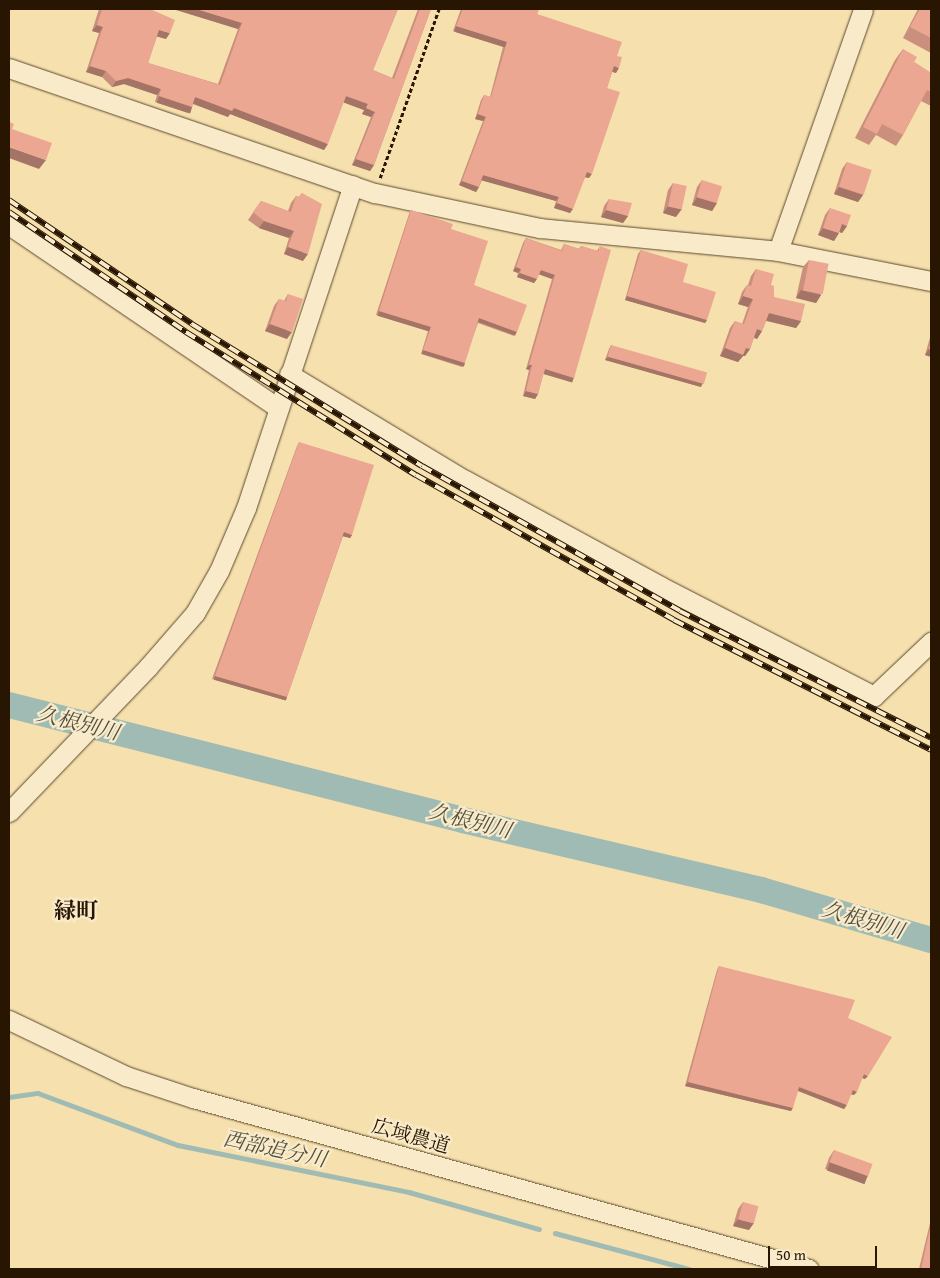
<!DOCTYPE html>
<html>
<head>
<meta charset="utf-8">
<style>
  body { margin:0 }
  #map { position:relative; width:940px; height:1278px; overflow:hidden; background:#f6e0ae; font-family:"Gentium Book Plus","Noto Serif JP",serif }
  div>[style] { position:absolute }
  .stream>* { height:4.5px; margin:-2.25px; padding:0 2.25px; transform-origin:2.25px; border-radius:2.25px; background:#a0bbb4 }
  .river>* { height:26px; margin:-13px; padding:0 13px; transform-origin:13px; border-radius:13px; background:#a0bbb4 }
  .path>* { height:2.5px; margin-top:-1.25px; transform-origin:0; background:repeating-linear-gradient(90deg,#281502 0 4px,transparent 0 6.5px) }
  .roads { filter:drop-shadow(0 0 1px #5c482d) drop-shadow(0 0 1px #5c482d) }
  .minor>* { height:19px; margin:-9.5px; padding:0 9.5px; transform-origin:9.5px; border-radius:9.5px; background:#f9ebca }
  .rail>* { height:5.5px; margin-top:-2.75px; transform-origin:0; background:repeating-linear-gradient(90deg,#f9ebca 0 11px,#281502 0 22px); box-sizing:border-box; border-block:1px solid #281502 }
  .wall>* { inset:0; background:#ca907d }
  .shaded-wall>* { inset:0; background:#a47566; transform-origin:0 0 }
  .building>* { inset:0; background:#eba791; transform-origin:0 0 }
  span { translate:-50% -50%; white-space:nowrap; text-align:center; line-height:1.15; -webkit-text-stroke:4.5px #f9ebca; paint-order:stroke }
  .street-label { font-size:20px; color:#281502 }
  .water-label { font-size:21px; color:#524f40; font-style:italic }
  .quarter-label { font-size:22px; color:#281502; font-weight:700 }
  .frame { position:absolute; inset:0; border:10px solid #281502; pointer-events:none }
  .scale { position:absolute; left:768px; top:1246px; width:109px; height:22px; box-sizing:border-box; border:2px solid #281502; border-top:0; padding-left:6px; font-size:15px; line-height:18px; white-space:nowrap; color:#281502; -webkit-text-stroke:4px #f9ebca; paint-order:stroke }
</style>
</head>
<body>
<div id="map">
  <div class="stream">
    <div style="left:9px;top:1097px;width:29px;rotate:-8deg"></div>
    <div style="left:38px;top:1093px;width:149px;rotate:20.4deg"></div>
    <div style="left:178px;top:1145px;width:236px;rotate:11.5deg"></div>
    <div style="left:409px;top:1192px;width:135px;rotate:15.9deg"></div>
    <div style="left:555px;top:1233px;width:139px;rotate:15deg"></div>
  </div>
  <div class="river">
    <div style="left:9px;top:705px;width:468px;rotate:14.2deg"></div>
    <div style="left:463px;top:820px;width:306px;rotate:13.2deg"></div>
    <div style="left:761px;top:890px;width:177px;rotate:16.4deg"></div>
  </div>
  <div class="path">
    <div style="left:380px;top:178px;width:179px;rotate:-70.8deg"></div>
  </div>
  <div class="roads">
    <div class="minor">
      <div style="left:9px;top:68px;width:387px;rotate:18.9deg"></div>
      <div style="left:375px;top:193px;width:169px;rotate:12deg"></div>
      <div style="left:540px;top:228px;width:239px;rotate:5.5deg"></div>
      <div style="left:778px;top:251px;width:156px;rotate:11.1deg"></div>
      <div style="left:9px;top:225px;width:325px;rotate:34.2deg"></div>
      <div style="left:778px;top:251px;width:256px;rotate:-70.6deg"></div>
      <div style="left:289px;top:374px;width:205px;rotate:31.1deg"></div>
      <div style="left:465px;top:480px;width:222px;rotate:28.5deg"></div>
      <div style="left:660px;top:586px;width:241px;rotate:27.2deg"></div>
      <div style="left:874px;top:696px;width:79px;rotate:-43.5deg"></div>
      <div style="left:9px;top:812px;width:201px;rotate:-46.2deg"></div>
      <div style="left:148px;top:667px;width:72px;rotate:-49deg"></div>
      <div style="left:195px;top:613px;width:48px;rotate:-60.3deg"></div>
      <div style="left:219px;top:571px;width:69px;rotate:-66.8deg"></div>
      <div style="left:246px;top:508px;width:340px;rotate:-71.7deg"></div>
      <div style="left:9px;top:1020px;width:130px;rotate:25.6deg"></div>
      <div style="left:126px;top:1076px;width:71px;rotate:18.2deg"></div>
      <div style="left:193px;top:1098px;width:639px;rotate:15.51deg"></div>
    </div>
  </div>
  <div class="rail">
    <div style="left:9px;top:200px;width:221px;rotate:34.1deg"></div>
    <div style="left:192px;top:324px;width:270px;rotate:31.7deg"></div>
    <div style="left:422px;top:466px;width:296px;rotate:29.3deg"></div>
    <div style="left:680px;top:611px;width:281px;rotate:26.8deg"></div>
    <div style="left:9px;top:212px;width:214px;rotate:34.1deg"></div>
    <div style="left:186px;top:332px;width:271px;rotate:31.9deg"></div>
    <div style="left:416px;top:475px;width:296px;rotate:29.3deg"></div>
    <div style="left:674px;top:620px;width:288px;rotate:26.8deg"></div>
  </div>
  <div class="wall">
    <div style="clip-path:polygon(99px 9px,150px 9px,166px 39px,157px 36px,148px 63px,218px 84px,238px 29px,173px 9px,272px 9px,277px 11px,278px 9px,398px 9px,373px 70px,392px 78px,418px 9px,431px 9px,374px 165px,370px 171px,352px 165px,371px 117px,362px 114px,364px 110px,343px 102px,324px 150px,230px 114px,228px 117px,193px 104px,192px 107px,188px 113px,155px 102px,157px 95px,124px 84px,112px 87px,102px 77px,86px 72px,99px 33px,92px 31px)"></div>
    <div style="clip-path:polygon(461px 9px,539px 9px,537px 14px,617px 56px,616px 73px,612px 72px,607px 88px,589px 178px,585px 177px,570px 213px,554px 208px,556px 201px,482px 180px,479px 187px,476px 192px,459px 185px,483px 121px,475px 119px,481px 100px,484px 95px,490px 97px,503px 47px,453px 31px)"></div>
    <div style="clip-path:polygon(918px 9px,931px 9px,931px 53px,903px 38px)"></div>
    <div style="clip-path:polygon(903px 49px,914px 62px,931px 73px,931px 106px,921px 101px,903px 135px,896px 146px,876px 135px,869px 145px,855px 138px,895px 60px)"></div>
    <div style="clip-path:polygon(847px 162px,863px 195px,858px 202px,834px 194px,842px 169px)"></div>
    <div style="clip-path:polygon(702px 180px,717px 203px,712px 211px,692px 205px,697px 187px)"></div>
    <div style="clip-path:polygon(673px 183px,676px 217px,663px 213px,668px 190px)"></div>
    <div style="clip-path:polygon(302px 193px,303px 261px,284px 254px,289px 238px,259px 228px,248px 220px,261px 201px,288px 211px,291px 203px,296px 196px,299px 197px)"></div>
    <div style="clip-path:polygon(609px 199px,628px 216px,623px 223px,601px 217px,604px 206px)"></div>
    <div style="clip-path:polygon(830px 208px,847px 226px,842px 233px,839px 232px,834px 241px,818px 235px,825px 215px)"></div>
    <div style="clip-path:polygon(411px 210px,451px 229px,474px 285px,517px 332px,514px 336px,478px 323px,462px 367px,421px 354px,428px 331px,376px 315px,409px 214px)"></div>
    <div style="clip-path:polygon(526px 238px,561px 250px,564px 244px,579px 249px,581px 246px,597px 251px,600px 246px,574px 378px,571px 382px,543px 374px,538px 394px,535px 399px,523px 396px,529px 370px,526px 369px,552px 279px,539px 274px,534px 283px,517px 277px,518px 273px,513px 271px,523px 243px)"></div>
    <div style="clip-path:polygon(641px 250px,683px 282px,707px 320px,705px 323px,625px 300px,638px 254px)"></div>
    <div style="clip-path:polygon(809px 260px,821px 295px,816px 303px,796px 298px,803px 267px)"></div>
    <div style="clip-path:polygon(756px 269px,771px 285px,774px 297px,801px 321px,796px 328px,766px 321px,762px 331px,757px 339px,754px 337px,750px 349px,745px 356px,743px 356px,738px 362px,720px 356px,730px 328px,735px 321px,742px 324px,748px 307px,738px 304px,742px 292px,747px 285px,748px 285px,751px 276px)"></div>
    <div style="clip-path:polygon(288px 294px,287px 339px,265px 331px,274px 306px,279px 299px,284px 301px)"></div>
    <div style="clip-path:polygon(931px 334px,931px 357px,925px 355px)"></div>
    <div style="clip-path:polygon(611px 345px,701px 387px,605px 360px,609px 349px)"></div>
    <div style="clip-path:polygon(299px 442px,352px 535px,350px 538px,343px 536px,287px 697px,284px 700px,212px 679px,297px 446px)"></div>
    <div style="clip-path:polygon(719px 966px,848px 1018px,865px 1079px,862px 1078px,854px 1095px,851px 1094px,844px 1109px,798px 1091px,791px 1111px,685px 1086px,717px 970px)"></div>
    <div style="clip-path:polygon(834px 1150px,868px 1176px,863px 1183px,825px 1169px,829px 1158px)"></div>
    <div style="clip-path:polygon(743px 1202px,749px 1230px,733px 1226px,738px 1209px)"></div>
    <div style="clip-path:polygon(931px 1221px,931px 1269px,919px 1269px,930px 1223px)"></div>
  </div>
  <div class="shaded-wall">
    <div style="clip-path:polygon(173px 9px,196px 9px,242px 23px,238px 29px)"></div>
    <div style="clip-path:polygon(97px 25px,103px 27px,99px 33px,92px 31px)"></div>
    <div style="left:456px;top:26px;width:53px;height:6px;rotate:17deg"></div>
    <div style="clip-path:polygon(159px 30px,170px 33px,166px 39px,155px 36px)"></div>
    <div style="clip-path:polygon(90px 66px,106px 71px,102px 77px,86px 72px)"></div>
    <div style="clip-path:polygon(614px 66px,619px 68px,616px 73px,610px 71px)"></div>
    <div style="clip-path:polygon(128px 78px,161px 89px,157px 95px,124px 84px,112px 87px,116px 81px)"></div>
    <div style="left:159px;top:96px;width:35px;height:7px;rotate:18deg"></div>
    <div style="left:346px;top:96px;width:23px;height:7px;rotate:20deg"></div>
    <div style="clip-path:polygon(195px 97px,234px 108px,328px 144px,324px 150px,230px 114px,228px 117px,191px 103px)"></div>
    <div style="clip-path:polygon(366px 108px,375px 112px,371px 117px,362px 114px)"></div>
    <div style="clip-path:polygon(478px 114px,486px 117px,483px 121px,475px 119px)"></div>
    <div style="clip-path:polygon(9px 147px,46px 160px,39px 169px,9px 158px)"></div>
    <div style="clip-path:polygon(356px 159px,374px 165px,370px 171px,352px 165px)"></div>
    <div style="clip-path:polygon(587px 172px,592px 174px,589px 178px,584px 177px)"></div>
    <div style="clip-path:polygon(483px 175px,559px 197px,556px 201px,480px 180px)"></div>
    <div style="clip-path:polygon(462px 181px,479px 187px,476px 192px,459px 185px)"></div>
    <div style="clip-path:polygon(839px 187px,863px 195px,858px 202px,834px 194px)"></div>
    <div style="clip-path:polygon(697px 197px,717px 203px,712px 211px,692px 205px)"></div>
    <div style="clip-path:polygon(557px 203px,573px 209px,570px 213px,554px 208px)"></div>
    <div style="clip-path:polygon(668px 206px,682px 209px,676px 217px,663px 213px)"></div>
    <div style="clip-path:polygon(606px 210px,628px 216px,623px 223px,601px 217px)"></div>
    <div style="clip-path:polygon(264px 221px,294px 231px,289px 238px,259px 228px)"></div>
    <div style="clip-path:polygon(842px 224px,847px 226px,842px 233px,837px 231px)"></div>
    <div style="clip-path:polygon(823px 228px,839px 233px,834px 241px,818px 235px)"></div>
    <div style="clip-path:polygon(288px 247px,308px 254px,303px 261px,284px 254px)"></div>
    <div style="clip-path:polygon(516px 267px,521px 269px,518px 273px,513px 271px)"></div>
    <div style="clip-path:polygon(541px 270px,555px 275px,552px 279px,538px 274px)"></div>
    <div style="clip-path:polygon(520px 273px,537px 279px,534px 283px,517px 277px)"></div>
    <div style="clip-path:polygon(801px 290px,821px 295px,816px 303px,796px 298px)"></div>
    <div style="clip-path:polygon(627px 296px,707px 320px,705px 323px,625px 300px)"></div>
    <div style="clip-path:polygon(743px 296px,753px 299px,748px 307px,738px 304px)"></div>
    <div style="left:379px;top:311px;width:54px;height:5px;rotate:17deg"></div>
    <div style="clip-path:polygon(769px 313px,801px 321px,796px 328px,764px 320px)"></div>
    <div style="left:479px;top:318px;width:40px;height:4px;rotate:20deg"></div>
    <div style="clip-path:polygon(270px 324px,292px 332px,287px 339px,265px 331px)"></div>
    <div style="clip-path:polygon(757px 329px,762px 331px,757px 339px,752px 337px)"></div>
    <div style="clip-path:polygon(725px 348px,746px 348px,750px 349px,745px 356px,743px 356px,738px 362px,720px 356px)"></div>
    <div style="clip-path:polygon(929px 349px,931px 350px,931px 357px,925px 355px)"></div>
    <div style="left:423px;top:350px;width:44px;height:4px;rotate:17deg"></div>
    <div style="clip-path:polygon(608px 357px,703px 383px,701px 387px,605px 360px)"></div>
    <div style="clip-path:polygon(529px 365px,532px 365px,529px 370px,526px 369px)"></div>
    <div style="left:545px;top:369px;width:30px;height:5px;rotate:17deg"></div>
    <div style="clip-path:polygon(526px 391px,538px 394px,535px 399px,523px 396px)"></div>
    <div style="clip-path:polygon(344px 532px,352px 535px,350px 538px,342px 536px)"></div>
    <div style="left:215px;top:676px;width:75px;height:4px;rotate:16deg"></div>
    <div style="clip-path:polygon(864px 1074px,868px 1076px,865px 1079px,862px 1078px)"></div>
    <div style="clip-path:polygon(688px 1082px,793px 1108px,791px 1111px,685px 1086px)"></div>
    <div style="clip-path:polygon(799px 1087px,847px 1105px,844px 1109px,796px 1090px)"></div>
    <div style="clip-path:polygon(853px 1090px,857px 1092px,854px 1095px,850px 1094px)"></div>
    <div style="left:830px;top:1162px;width:40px;height:9px;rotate:20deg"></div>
    <div style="clip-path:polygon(738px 1219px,754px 1223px,749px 1230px,733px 1226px)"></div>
  </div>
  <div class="building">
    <div style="clip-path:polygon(102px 9px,150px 9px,175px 20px,170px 33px,159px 30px,148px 63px,220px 85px,242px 23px,196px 9px,272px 9px,278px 11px,279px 9px,398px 9px,373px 70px,394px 79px,420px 9px,431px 9px,374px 165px,356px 159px,375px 112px,366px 108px,368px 104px,346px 96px,328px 144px,234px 108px,232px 111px,195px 97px,192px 107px,159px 96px,161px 89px,128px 78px,116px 81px,106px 71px,90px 66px,103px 27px,97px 25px)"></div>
    <div style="clip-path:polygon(463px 9px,539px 9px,537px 14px,622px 42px,617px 56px,622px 57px,619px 68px,614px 66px,607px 88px,620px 92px,592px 174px,587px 172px,573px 209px,557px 203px,559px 197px,483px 175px,479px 187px,462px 181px,486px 117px,478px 114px,484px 95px,491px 97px,507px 42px,456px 26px)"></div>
    <div style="clip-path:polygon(920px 9px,931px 9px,931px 38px,910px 27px)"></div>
    <div style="clip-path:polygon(903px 49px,917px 57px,914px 62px,931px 73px,931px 92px,927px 90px,903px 135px,882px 124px,877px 134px,863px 127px)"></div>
    <div style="clip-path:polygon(9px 122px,14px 124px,12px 129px,52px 143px,46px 160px,9px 147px)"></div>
    <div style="left:847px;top:162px;width:26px;height:26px;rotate:18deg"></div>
    <div style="left:702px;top:180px;width:21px;height:18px;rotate:17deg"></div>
    <div style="left:673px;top:183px;width:14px;height:24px;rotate:12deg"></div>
    <div style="clip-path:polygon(302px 193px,322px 204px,308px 254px,288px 247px,294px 231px,264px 221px,253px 212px,261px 201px,291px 212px,296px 196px,300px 197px)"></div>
    <div style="clip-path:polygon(609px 199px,632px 203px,628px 216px,606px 210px)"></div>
    <div style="clip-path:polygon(830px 208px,851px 215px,847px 226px,842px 224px,839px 233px,823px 228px)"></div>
    <div style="clip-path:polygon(411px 210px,453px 224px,451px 229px,488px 241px,474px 285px,527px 305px,517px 332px,479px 318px,465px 363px,423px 350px,431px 327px,379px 311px)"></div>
    <div style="clip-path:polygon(526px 238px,562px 251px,564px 244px,580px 249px,581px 246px,599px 251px,600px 246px,611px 250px,574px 378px,545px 369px,538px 394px,526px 391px,532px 365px,529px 365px,555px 275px,541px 270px,537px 279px,520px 273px,521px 269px,516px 267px)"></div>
    <div style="clip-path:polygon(641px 250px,688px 264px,683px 282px,716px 292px,707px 320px,627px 296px)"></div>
    <div style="left:809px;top:260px;width:20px;height:31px;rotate:11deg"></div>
    <div style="clip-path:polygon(756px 269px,774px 274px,771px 285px,774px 286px,774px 297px,805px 304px,801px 321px,769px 313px,762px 331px,757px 329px,750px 349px,746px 348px,743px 355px,725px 348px,735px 321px,744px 324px,753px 299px,743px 296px,747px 285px,751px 286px)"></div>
    <div style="clip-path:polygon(288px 294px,303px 299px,292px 332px,270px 324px,279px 299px,286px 301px)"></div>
    <div style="clip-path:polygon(931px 341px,931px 350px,929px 349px)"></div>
    <div style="left:611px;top:345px;width:100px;height:12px;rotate:16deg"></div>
    <div style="clip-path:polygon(299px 442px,374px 465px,352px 535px,344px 532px,287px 697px,215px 676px)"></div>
    <div style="clip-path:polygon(719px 966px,855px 1000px,848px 1018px,892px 1037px,868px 1076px,864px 1074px,857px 1092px,853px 1090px,847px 1105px,799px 1087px,793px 1108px,688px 1082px)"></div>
    <div style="left:834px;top:1150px;width:41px;height:13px;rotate:20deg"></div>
    <div style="left:743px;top:1202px;width:16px;height:18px;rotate:15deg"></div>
    <div style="clip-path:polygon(931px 1224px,931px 1269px,921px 1269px)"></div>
  </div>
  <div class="street-label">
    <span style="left:411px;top:1135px;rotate:16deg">広域農道</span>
  </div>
  <div class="water-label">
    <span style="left:78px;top:723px;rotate:14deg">久根別川</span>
    <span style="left:470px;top:821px;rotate:14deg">久根別川</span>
    <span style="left:863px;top:920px;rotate:16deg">久根別川</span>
    <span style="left:275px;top:1149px;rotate:12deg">西部追分川</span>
  </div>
  <div class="quarter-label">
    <span style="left:76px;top:911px">緑町</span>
  </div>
  <div class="frame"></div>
  <div class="scale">50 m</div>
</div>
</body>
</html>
